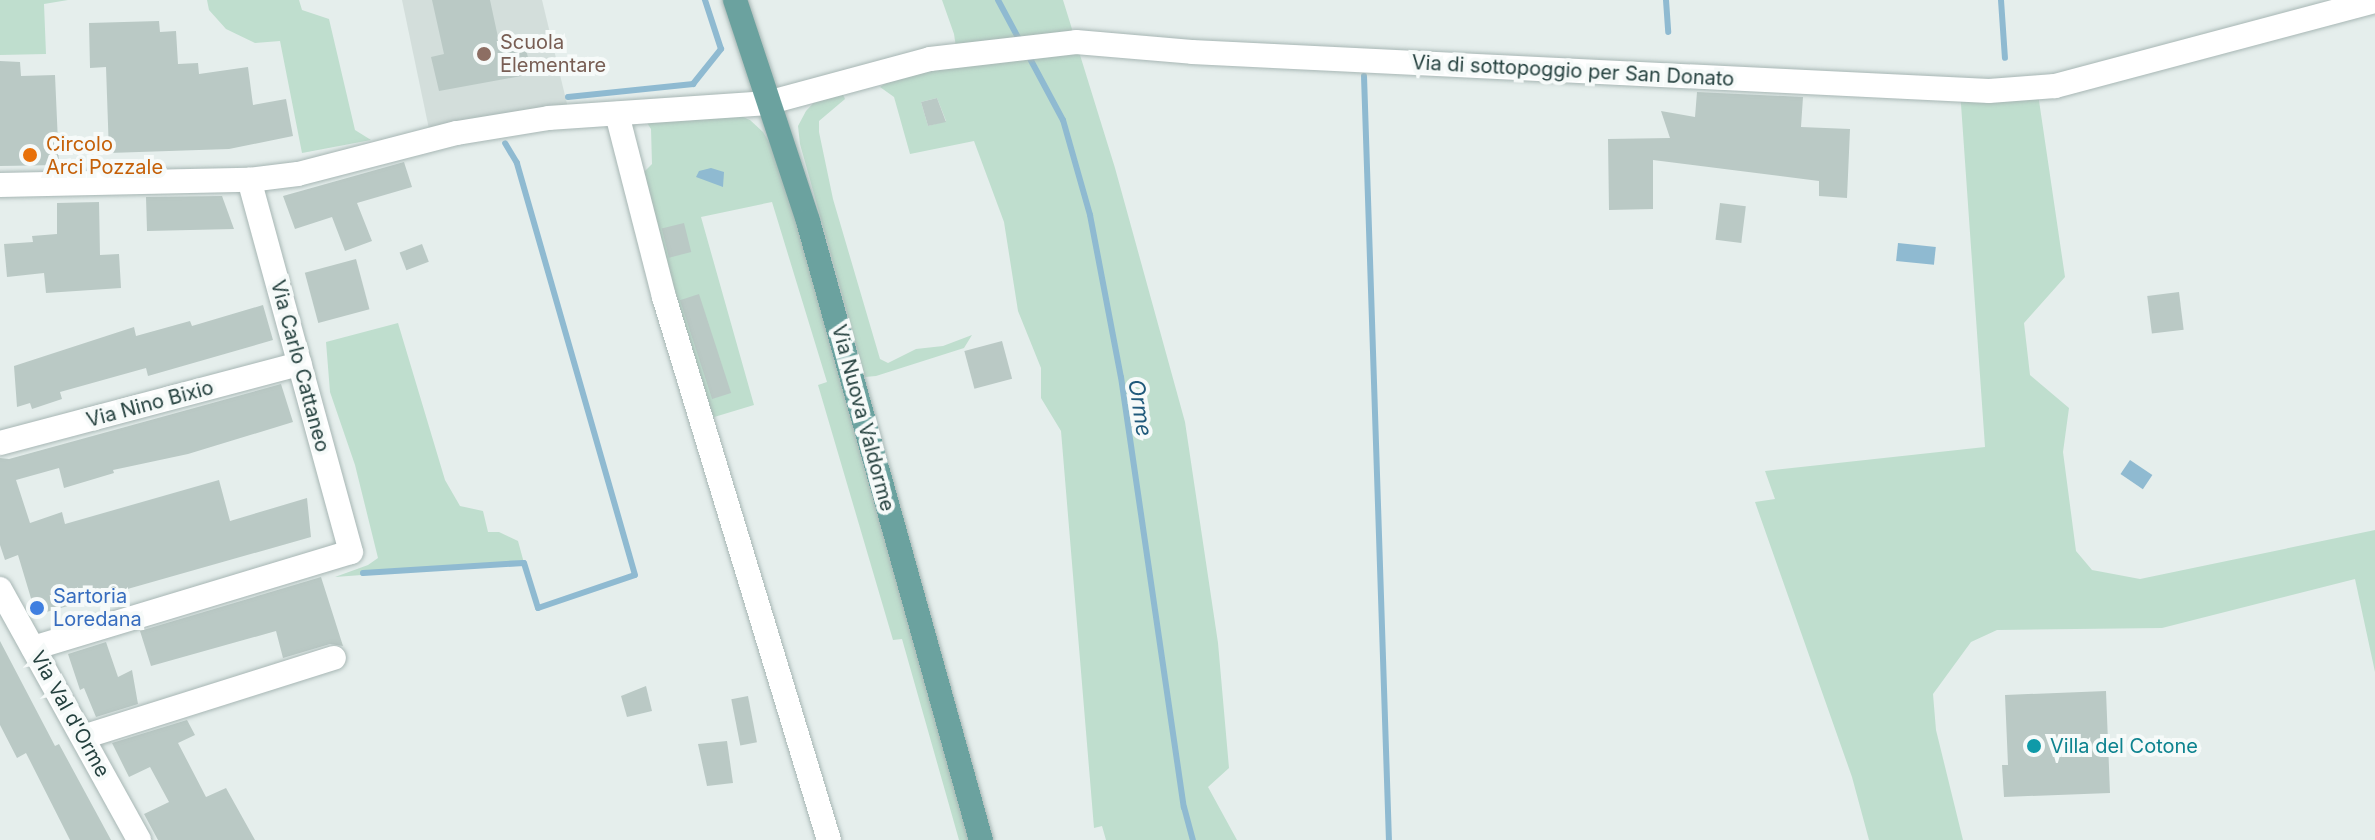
<!DOCTYPE html>
<html>
<head>
<meta charset="utf-8">
<style>
  body { margin:0 }
  #map { position:relative; width:2375px; height:840px; overflow:hidden; background:#e5eeec; font-family:Inter,sans-serif }
  div>[style] { position:absolute }
  .built>* { inset:0; background:#d3dedb }
  .green>* { inset:0; background:#bfdece }
  .water>* { inset:0; background:#8fbad1; transform-origin:0 0 }
  .stream>* { height:6px; margin:-3px; padding:0 3px; transform-origin:3px; border-radius:3px; background:#8fbad1 }
  .building>* { inset:0; background:#bac9c5; transform-origin:0 0 }
  .roads { filter:drop-shadow(0 0 2px #a7b6b4) drop-shadow(0 0 2px #a7b6b4) }
  .minor>* { height:24px; margin:-12px; padding:0 12px; transform-origin:12px; border-radius:12px; background:#fff }
  .major>* { height:24px; margin:-12px; padding:0 12px; transform-origin:12px; border-radius:12px; background:#6ba29f }
  .dots>* { width:22px; height:22px; translate:-50% -50%; box-sizing:border-box; border:4px solid #f6faf9; border-radius:50% }
  span { translate:-50% -50%; white-space:nowrap; text-align:center; line-height:1.15; -webkit-text-stroke:8px #f6faf9; paint-order:stroke }
  .education-label { font-size:20px; color:#785e54 }
  .left { translate:0 -50%; text-align:left }
  .street-label { font-size:20px; color:#24403e }
  .food-label { font-size:20px; color:#c56008 }
  .shop-label { font-size:20px; color:#366cbe }
  .culture-label { font-size:20px; color:#0d838f }
  .water-label { font-size:22px; color:#1f597b; font-style:italic }
</style>
</head>
<body>
<div id="map">
  <div class="built">
    <div style="clip-path:polygon(402px 0,542px 0,568px 108px,429px 129px)"></div>
  </div>
  <div class="green">
    <div style="clip-path:polygon(0 0,68px 0,44px 4px,46px 54px,0 55px)"></div>
    <div style="clip-path:polygon(207px 0,299px 0,302px 10px,329px 19px,355px 130px,371px 140px,302px 153px,280px 41px,255px 43px,226px 29px,209px 10px)"></div>
    <div style="clip-path:polygon(evenodd,942px 0,1063px 0,1115px 168px,1185px 422px,1218px 643px,1229px 768px,1208px 787px,1237px 840px,1106px 840px,1102px 826px,1094px 828px,1061px 431px,1041px 398px,1041px 368px,1018px 311px,1004px 222px,974px 141px,910px 154px,894px 97px,880px 87px,897px 76px,957px 54px,954px 34px,942px 0,937px 98px,946px 121px,928px 126px,921px 102px,937px 98px)"></div>
    <div style="clip-path:polygon(2037px 87px,2065px 277px,2024px 323px,2030px 375px,2069px 408px,2063px 452px,2076px 551px,2092px 570px,2140px 579px,2375px 530px,2375px 672px,2355px 579px,2162px 628px,1997px 630px,1971px 642px,1933px 694px,1936px 730px,1963px 840px,1869px 840px,1852px 777px,1755px 502px,1775px 499px,1765px 471px,1985px 447px,1960px 90px)"></div>
    <div style="clip-path:polygon(841px 90px,845px 99px,819px 121px,819px 132px,833px 199px,880px 359px,888px 363px,916px 349px,943px 346px,972px 335px,964px 348px,876px 376px,865px 377px,800px 144px,798px 126px,806px 111px,820px 96px)"></div>
    <div style="clip-path:polygon(640px 112px,734px 113px,750px 120px,763px 132px,800px 194px,981px 840px,959px 840px,902px 639px,893px 640px,818px 385px,827px 382px,772px 202px,701px 217px,754px 405px,701px 421px,634px 182px,652px 164px,651px 129px)"></div>
    <div style="clip-path:polygon(398px 323px,445px 480px,460px 506px,483px 511px,488px 532px,499px 532px,518px 541px,524px 563px,335px 577px,368px 565px,378px 558px,355px 465px,330px 392px,326px 342px)"></div>
  </div>
  <div class="water">
    <div style="clip-path:polygon(711px 168px,724px 172px,723px 187px,696px 177px,699px 171px)"></div>
    <div style="left:1898px;top:243px;width:38px;height:18px;rotate:6deg"></div>
    <div style="left:2130px;top:460px;width:27px;height:17px;rotate:34deg"></div>
  </div>
  <div class="stream">
    <div style="left:998px;top:0;width:49px;rotate:61.9deg"></div>
    <div style="left:1666px;top:0;width:32px;rotate:86deg"></div>
    <div style="left:2001px;top:0;width:58px;rotate:86.1deg"></div>
    <div style="left:1027px;top:53px;width:76px;rotate:61.8deg"></div>
    <div style="left:1063px;top:120px;width:99px;rotate:74.1deg"></div>
    <div style="left:1090px;top:215px;width:165px;rotate:79.2deg"></div>
    <div style="left:1121px;top:377px;width:435px;rotate:81.7deg"></div>
    <div style="left:1184px;top:807px;width:34px;rotate:75deg"></div>
    <div style="left:1364px;top:76px;width:764px;rotate:88.13deg"></div>
    <div style="left:568px;top:97px;width:126px;rotate:-5.9deg"></div>
    <div style="left:693px;top:84px;width:45px;rotate:-51.3deg"></div>
    <div style="left:721px;top:49px;width:52px;rotate:-108.1deg"></div>
    <div style="left:363px;top:573px;width:161px;rotate:-3.6deg"></div>
    <div style="left:524px;top:563px;width:47px;rotate:72.7deg"></div>
    <div style="left:538px;top:608px;width:102px;rotate:-18.8deg"></div>
    <div style="left:635px;top:575px;width:429px;rotate:-106deg"></div>
    <div style="left:517px;top:163px;width:23px;rotate:-121deg"></div>
  </div>
  <div class="building">
    <div style="clip-path:polygon(432px 0,490px 0,499px 42px,523px 37px,532px 74px,439px 91px,431px 57px,444px 54px)"></div>
    <div style="clip-path:polygon(159px 21px,160px 32px,176px 31px,178px 64px,198px 63px,199px 74px,248px 67px,253px 105px,286px 99px,293px 136px,229px 149px,109px 153px,106px 67px,90px 68px,89px 23px)"></div>
    <div style="clip-path:polygon(0 61px,20px 62px,21px 76px,55px 75px,59px 165px,0 166px)"></div>
    <div style="clip-path:polygon(1697px 92px,1803px 97px,1801px 127px,1850px 129px,1847px 198px,1819px 196px,1819px 181px,1653px 160px,1653px 209px,1609px 210px,1608px 139px,1670px 138px,1661px 111px,1695px 117px)"></div>
    <div style="clip-path:polygon(937px 98px,946px 122px,928px 126px,921px 102px)"></div>
    <div style="clip-path:polygon(404px 162px,412px 187px,357px 203px,372px 241px,345px 251px,332px 217px,295px 229px,283px 196px)"></div>
    <div style="clip-path:polygon(222px 196px,234px 229px,147px 231px,146px 197px)"></div>
    <div style="clip-path:polygon(99px 202px,100px 255px,119px 254px,121px 288px,46px 293px,44px 273px,7px 277px,4px 244px,33px 242px,32px 236px,57px 234px,57px 203px)"></div>
    <div style="left:1720px;top:203px;width:26px;height:37px;rotate:7deg"></div>
    <div style="left:684px;top:223px;width:30px;height:23px;rotate:76deg"></div>
    <div style="left:422px;top:244px;width:19px;height:24px;rotate:69deg"></div>
    <div style="left:356px;top:259px;width:52px;height:53px;rotate:75deg"></div>
    <div style="left:2179px;top:292px;width:38px;height:32px;rotate:83deg"></div>
    <div style="left:699px;top:294px;width:104px;height:20px;rotate:72deg"></div>
    <div style="clip-path:polygon(263px 305px,273px 340px,148px 376px,146px 368px,60px 392px,62px 399px,32px 409px,30px 403px,17px 407px,14px 366px,134px 327px,136px 336px,190px 321px,192px 326px)"></div>
    <div style="left:1002px;top:341px;width:39px;height:39px;rotate:75deg"></div>
    <div style="clip-path:polygon(281px 384px,293px 422px,188px 454px,113px 470px,114px 473px,64px 488px,59px 468px,16px 480px,30px 523px,62px 512px,65px 524px,219px 480px,230px 521px,307px 498px,311px 537px,36px 615px,18px 555px,5px 560px,0 545px,0 458px,9px 459px)"></div>
    <div style="clip-path:polygon(321px 577px,343px 646px,330px 644px,283px 658px,276px 631px,151px 666px,140px 631px)"></div>
    <div style="clip-path:polygon(0 641px,55px 746px,59px 744px,111px 840px,70px 840px,26px 753px,17px 758px,0 725px)"></div>
    <div style="clip-path:polygon(106px 642px,118px 677px,132px 670px,138px 704px,96px 717px,84px 688px,80px 690px,68px 654px)"></div>
    <div style="clip-path:polygon(646px 686px,652px 711px,627px 717px,621px 696px)"></div>
    <div style="clip-path:polygon(2106px 691px,2110px 793px,2004px 797px,2002px 765px,2008px 765px,2005px 695px)"></div>
    <div style="left:748px;top:696px;width:47px;height:17px;rotate:79deg"></div>
    <div style="clip-path:polygon(187px 720px,195px 735px,178px 743px,206px 797px,226px 788px,255px 840px,158px 840px,144px 814px,169px 802px,150px 767px,129px 777px,112px 743px)"></div>
    <div style="clip-path:polygon(727px 741px,733px 783px,707px 786px,698px 744px)"></div>
  </div>
  <div class="roads">
    <div class="minor">
      <div style="left:617px;top:114px;width:189px;rotate:75.6deg"></div>
      <div style="left:664px;top:297px;width:568px;rotate:73.1deg"></div>
      <div style="left:0;top:185px;width:249px;rotate:-1.2deg"></div>
      <div style="left:249px;top:180px;width:49px;rotate:-7deg"></div>
      <div style="left:298px;top:174px;width:164px;rotate:-14.5deg"></div>
      <div style="left:457px;top:133px;width:93px;rotate:-9.3deg"></div>
      <div style="left:549px;top:118px;width:219px;rotate:-3.9deg"></div>
      <div style="left:767px;top:103px;width:169px;rotate:-15.1deg"></div>
      <div style="left:930px;top:59px;width:147px;rotate:-6.6deg"></div>
      <div style="left:1076px;top:42px;width:116px;rotate:4.9deg"></div>
      <div style="left:1192px;top:52px;width:798px;rotate:2.8deg"></div>
      <div style="left:1989px;top:91px;width:66px;rotate:-4.3deg"></div>
      <div style="left:2055px;top:86px;width:331px;rotate:-14.9deg"></div>
      <div style="left:0;top:443px;width:310px;rotate:-14.8deg"></div>
      <div style="left:0;top:589px;width:287px;rotate:61deg"></div>
      <div style="left:33px;top:648px;width:332px;rotate:-16.8deg"></div>
      <div style="left:351px;top:552px;width:386px;rotate:-105.3deg"></div>
      <div style="left:83px;top:737px;width:263px;rotate:-17.5deg"></div>
    </div>
    <div class="major">
      <div style="left:735px;top:0;width:233px;rotate:71.7deg"></div>
      <div style="left:808px;top:221px;width:643px;rotate:74.39deg"></div>
    </div>
  </div>
  <div class="dots">
    <div style="left:484px;top:54px;background:#8d6e63"></div>
    <div style="left:30px;top:155px;background:#e8710a"></div>
    <div style="left:37px;top:608px;background:#3f7fe0"></div>
    <div style="left:2034px;top:746px;background:#0f9aa8"></div>
  </div>
  <div class="education-label">
    <span class="left" style="left:500px;top:54px">Scuola<br>Elementare</span>
  </div>
  <div class="street-label">
    <span style="left:1573px;top:71px;rotate:3deg">Via di sottopoggio per San Donato</span>
    <span style="left:300px;top:366px;rotate:75deg">Via Carlo Cattaneo</span>
    <span style="left:150px;top:404px;rotate:-15deg">Via Nino Bixio</span>
    <span style="left:863px;top:418px;rotate:75deg">Via Nuova Valdorme</span>
    <span style="left:70px;top:714px;rotate:61deg">Via Val d'Orme</span>
  </div>
  <div class="food-label">
    <span class="left" style="left:46px;top:156px">Circolo<br>Arci Pozzale</span>
  </div>
  <div class="shop-label">
    <span class="left" style="left:53px;top:608px">Sartoria<br>Loredana</span>
  </div>
  <div class="culture-label">
    <span class="left" style="left:2050px;top:746px">Villa del Cotone</span>
  </div>
  <div class="water-label">
    <span style="left:1140px;top:408px;rotate:81deg">Orme</span>
  </div>
</div>
</body>
</html>
